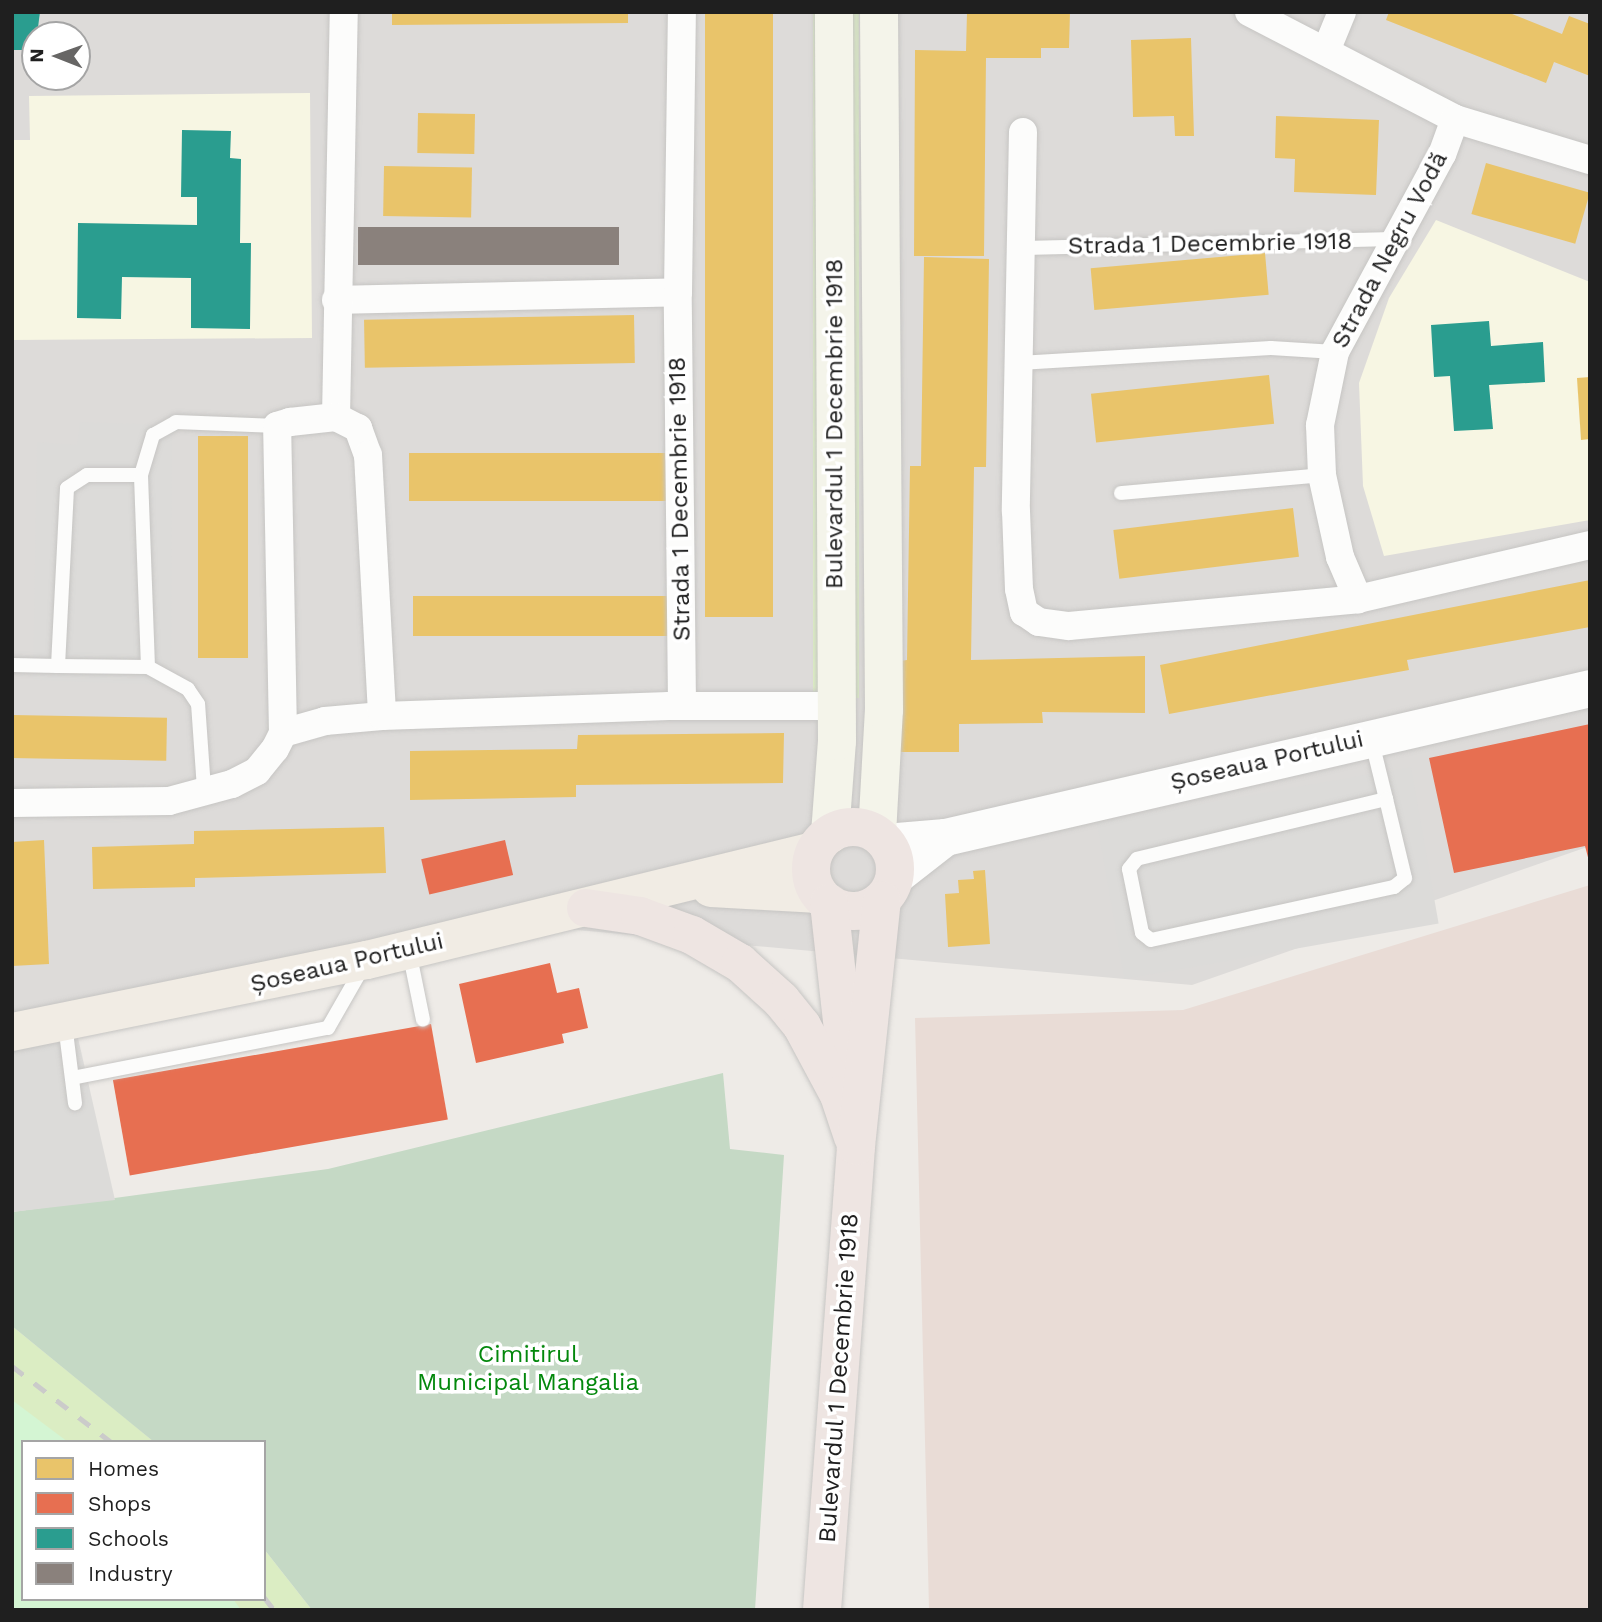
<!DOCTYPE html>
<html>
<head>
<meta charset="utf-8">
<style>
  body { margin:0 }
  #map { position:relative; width:1602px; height:1622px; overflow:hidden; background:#eeebe7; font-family:"Work Sans",sans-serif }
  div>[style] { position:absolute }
  .residential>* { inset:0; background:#dddbd9 }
  .education>* { inset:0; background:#f7f6e3 }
  .military>* { inset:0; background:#e9dcd6 }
  .grass>* { inset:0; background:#dbedc3; transform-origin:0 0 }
  .cemetery>* { inset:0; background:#c5d9c5 }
  .park>* { inset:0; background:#d4f5d3 }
  .parking>* { inset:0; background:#dcdbd9; transform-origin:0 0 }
  .homes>* { inset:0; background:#e9c46a; transform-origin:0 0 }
  .shops>* { inset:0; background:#e76f51; transform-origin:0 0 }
  .schools>* { inset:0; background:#2a9d8f }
  .industry>* { inset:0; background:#8a817c; transform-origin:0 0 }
  .roads { filter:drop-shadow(0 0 2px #c6c5c3) drop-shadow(0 0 2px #c6c5c3) }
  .service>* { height:14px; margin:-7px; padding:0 7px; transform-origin:7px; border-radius:7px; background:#fcfcfb }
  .minor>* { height:28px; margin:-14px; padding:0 14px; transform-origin:14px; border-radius:14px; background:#fcfcfb }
  .tertiary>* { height:37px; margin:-18.5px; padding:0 18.5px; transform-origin:18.5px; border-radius:18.5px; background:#fcfcfb }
  .secondary>* { height:38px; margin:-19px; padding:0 19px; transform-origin:19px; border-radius:19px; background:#f4f4ea }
  .primary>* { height:38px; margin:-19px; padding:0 19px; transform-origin:19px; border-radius:19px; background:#f1ece4 }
  .trunk>* { height:38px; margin:-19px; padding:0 19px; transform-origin:19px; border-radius:19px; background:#eee5e2 }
  .trunk>.ring { margin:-19px; padding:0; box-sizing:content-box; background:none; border:38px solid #eee5e2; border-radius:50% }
  .rail>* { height:5px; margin-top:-2.5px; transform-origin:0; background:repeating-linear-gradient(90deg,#cbcbca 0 14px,transparent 0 28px) }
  span { translate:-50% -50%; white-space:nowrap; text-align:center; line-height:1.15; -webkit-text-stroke:7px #fff; paint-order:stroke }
  .street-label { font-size:24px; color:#1f1f1f }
  .park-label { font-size:24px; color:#03880c }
  .frame { position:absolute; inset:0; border:14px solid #1f1f1f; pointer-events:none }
  .legend { position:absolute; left:21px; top:1440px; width:245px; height:161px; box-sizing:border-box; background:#fff; border:2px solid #a5a5a5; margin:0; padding:9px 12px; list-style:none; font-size:21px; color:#1f1f1f }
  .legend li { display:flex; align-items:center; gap:14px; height:35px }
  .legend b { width:35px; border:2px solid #a5a5a5 }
  .north { position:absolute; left:21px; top:21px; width:70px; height:70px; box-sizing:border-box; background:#fff; border:2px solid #a5a5a5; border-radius:50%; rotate:271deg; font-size:19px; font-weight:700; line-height:28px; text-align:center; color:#1f1f1f }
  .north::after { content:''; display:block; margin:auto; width:24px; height:32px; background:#676665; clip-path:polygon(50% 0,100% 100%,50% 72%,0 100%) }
</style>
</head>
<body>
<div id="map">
  <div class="residential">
    <div style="clip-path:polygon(evenodd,12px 12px,1590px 12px,1590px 846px,1192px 985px,566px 929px,12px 1046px,12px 12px,35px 35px,77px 35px,77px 77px,35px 77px,35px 35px)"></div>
  </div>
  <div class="education">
    <div style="clip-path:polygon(310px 93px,312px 338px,12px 340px,12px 140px,30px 140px,29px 96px)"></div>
    <div style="clip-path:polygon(1436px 220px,1590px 282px,1590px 520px,1384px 556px,1363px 486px,1359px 383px,1389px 298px)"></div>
  </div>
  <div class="military">
    <div style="clip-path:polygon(1590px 885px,1590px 1610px,929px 1610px,915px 1018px,1183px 1010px)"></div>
  </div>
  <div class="grass">
    <div style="left:813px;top:12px;width:46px;height:686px"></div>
    <div style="clip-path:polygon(12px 1326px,130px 1422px,154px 1442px,12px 1440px)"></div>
    <div style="clip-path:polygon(264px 1549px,312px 1610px,197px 1610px,187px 1599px,264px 1599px)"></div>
  </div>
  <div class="cemetery">
    <div style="clip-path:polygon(723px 1073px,730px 1149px,784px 1155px,755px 1610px,312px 1610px,264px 1549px,264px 1442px,154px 1442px,12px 1326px,12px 1212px,328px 1169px)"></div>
  </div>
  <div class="park">
    <div style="clip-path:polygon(12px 1400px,68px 1442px,23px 1442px,23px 1599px,233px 1599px,241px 1610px,12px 1610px)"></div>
  </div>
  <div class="parking">
    <div style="clip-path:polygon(80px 422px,172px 425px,171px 685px,33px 680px,37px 442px,77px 445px)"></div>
    <div style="left:1411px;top:767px;width:159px;height:319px;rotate:80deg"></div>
    <div style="clip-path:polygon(78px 1038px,115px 1200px,12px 1212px,12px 1046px)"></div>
  </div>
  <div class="homes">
    <div style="clip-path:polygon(392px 12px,628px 12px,628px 23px,392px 25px)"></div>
    <div style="left:705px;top:12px;width:68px;height:605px"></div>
    <div style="clip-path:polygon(967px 12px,1070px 12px,1069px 48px,1041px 48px,1041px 58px,986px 58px,984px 256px,914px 256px,915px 50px,966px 51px)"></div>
    <div style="clip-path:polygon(1389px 12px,1507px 12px,1562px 34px,1569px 16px,1590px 24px,1590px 76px,1554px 62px,1546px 83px,1386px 20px)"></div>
    <div style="clip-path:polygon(1191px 38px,1194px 136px,1175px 136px,1174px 116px,1133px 117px,1131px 40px)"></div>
    <div style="left:418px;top:113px;width:57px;height:40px;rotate:1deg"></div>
    <div style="clip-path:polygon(1276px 116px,1379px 120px,1376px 195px,1294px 192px,1295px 159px,1275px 158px)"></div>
    <div style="left:1486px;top:163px;width:108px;height:53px;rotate:16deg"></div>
    <div style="left:384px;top:166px;width:88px;height:50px;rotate:1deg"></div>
    <div style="left:1265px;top:253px;width:42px;height:175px;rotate:85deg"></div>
    <div style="clip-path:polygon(924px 257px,989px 259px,986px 467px,974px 467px,971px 660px,1145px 656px,1145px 713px,1042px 712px,1043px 723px,959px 724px,959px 752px,900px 752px,900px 661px,907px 660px,910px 466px,921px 466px)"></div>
    <div style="left:634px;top:315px;width:48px;height:270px;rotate:89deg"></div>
    <div style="left:1269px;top:375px;width:49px;height:179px;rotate:84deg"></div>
    <div style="clip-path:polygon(1590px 377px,1590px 439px,1581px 440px,1577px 378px)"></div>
    <div style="left:198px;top:436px;width:50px;height:222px"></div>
    <div style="left:671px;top:453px;width:48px;height:262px;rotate:90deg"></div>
    <div style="left:1293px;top:508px;width:49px;height:181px;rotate:83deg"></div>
    <div style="clip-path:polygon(1590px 580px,1590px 627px,1407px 660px,1409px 670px,1169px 714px,1160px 665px)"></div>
    <div style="left:672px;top:596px;width:40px;height:259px;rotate:90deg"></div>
    <div style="left:12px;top:715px;width:155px;height:43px;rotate:1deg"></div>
    <div style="clip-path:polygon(784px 733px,783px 783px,576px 785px,576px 797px,410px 800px,410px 751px,577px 749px,578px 735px)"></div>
    <div style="clip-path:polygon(384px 827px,386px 873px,195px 878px,195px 887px,93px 889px,92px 847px,194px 844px,194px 831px)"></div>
    <div style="clip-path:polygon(44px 840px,49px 964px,12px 966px,12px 842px)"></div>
    <div style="clip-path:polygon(985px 870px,990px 944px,948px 947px,945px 894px,959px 893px,958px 880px,974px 879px,973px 871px)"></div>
  </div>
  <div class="shops">
    <div style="clip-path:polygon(1590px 724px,1590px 865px,1585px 846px,1454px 873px,1429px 758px)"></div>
    <div style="left:505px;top:840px;width:36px;height:86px;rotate:77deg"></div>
    <div style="clip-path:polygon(550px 963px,557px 993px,579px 988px,588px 1028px,562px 1034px,564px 1043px,476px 1063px,459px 984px)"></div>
    <div style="left:431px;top:1024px;width:97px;height:323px;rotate:80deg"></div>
  </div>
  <div class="schools">
    <div style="clip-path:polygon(12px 12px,40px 12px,35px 50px,12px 50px)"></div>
    <div style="clip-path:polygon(182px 130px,231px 131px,230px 158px,241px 159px,240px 243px,251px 243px,250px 329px,191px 328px,191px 278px,122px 277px,121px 319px,77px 318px,78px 223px,197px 225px,197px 197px,181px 197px)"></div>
    <div style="clip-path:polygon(1489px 321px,1491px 346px,1543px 342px,1545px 382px,1489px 385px,1493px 429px,1454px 431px,1450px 376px,1434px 377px,1431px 325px)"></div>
  </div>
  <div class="industry">
    <div style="left:358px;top:227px;width:261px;height:38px"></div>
  </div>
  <div class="roads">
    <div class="service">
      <div style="left:1021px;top:248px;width:376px;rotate:-1.4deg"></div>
      <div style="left:1019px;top:363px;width:252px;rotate:-3.4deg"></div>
      <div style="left:1271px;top:348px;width:64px;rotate:3.6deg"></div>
      <div style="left:1121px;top:493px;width:202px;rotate:-5.1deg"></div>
      <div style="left:12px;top:665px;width:46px;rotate:1.2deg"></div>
      <div style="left:58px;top:666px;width:178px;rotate:-87.1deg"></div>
      <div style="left:67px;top:488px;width:24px;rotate:-33deg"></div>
      <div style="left:87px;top:475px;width:54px"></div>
      <div style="left:58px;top:666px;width:90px;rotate:0.6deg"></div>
      <div style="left:1371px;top:738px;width:63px;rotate:76.2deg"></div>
      <div style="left:1386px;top:799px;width:256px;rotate:166.5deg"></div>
      <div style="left:1137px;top:859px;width:13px;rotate:129deg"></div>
      <div style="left:1129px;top:869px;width:65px;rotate:78.5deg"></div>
      <div style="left:1142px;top:933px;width:11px;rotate:38deg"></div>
      <div style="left:1151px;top:940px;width:249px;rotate:-12.3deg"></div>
      <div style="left:1394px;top:887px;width:14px;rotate:-39deg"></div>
      <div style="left:1405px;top:878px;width:81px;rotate:-103.5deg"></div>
      <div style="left:204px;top:789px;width:85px;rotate:-94deg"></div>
      <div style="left:198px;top:704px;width:18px;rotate:-124deg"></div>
      <div style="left:188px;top:689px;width:46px;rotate:-151.2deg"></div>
      <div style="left:148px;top:667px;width:192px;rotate:-92.1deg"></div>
      <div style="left:141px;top:475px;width:42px;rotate:-73.3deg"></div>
      <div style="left:153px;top:435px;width:26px;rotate:-29deg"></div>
      <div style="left:176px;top:422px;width:101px;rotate:2.3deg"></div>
      <div style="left:409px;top:951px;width:70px;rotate:78.5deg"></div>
      <div style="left:65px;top:1024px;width:80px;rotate:82.8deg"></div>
      <div style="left:72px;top:1078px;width:261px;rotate:-11.1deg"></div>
      <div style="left:328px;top:1028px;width:70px;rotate:-60.2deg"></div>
    </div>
    <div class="minor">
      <div style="left:1249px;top:12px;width:232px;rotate:27.4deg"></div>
      <div style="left:1455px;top:119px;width:141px;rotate:16.9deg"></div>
      <div style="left:1326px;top:51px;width:42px;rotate:-67.7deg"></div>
      <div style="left:1455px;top:119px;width:37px;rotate:110deg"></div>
      <div style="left:1442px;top:154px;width:225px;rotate:118.4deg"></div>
      <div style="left:1335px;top:352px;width:75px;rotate:101.6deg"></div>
      <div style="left:1320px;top:425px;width:50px;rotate:87.7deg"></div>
      <div style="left:1322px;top:475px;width:84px;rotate:77.6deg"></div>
      <div style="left:1340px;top:557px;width:46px;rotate:66.8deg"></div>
      <div style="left:1358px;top:599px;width:238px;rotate:-13.1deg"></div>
      <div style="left:1023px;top:132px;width:379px;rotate:91.1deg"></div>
      <div style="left:1016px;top:511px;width:78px;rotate:87.8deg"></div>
      <div style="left:1019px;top:589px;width:24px;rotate:78deg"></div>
      <div style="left:1024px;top:612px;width:18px;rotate:34deg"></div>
      <div style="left:1039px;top:622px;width:30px;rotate:8deg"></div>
      <div style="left:1069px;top:626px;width:290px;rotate:-5.3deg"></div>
      <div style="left:336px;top:300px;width:342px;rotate:-1.3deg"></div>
      <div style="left:336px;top:417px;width:405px;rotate:-88.9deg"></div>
      <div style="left:682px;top:705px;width:413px;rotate:-90.6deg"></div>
      <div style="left:678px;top:292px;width:280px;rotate:-89.2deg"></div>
      <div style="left:283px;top:733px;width:44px;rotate:-15.9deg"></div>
      <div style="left:325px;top:721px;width:57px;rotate:-5deg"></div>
      <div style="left:382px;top:716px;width:287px;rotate:-2deg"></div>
      <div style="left:669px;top:706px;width:167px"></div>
      <div style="left:12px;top:803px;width:157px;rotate:-0.7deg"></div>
      <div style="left:169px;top:801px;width:65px;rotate:-15.1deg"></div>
      <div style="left:232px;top:784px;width:28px;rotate:-27deg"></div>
      <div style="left:257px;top:771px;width:28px;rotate:-51deg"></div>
      <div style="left:275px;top:749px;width:18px;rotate:-63deg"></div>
      <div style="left:283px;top:733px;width:307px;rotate:-91.1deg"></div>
      <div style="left:277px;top:426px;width:14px;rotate:-17deg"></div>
      <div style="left:290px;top:422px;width:46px;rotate:-6.2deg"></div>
      <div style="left:336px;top:417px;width:25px;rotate:27deg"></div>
      <div style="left:358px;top:428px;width:29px;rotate:70deg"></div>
      <div style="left:368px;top:455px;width:261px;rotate:86.9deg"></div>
    </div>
    <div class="tertiary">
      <div style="left:885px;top:842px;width:60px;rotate:-4.8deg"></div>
      <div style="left:945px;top:837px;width:662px;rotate:-13.01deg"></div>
      <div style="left:895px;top:876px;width:63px;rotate:-38deg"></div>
    </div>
    <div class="secondary">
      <div style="left:830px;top:834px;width:93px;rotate:-85.7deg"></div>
      <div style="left:837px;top:741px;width:729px;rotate:-90.24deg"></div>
      <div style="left:877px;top:834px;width:124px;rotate:-86.8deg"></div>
      <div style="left:884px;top:710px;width:698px;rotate:-90.41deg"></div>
    </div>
    <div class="primary">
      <div style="left:711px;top:888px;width:108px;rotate:3.2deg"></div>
      <div style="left:12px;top:1032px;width:362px;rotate:-11.5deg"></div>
      <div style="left:367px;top:960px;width:461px;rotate:-13.7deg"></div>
    </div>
    <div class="trunk">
      <div class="ring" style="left:811px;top:827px;width:46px;height:46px"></div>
      <div style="left:829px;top:903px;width:173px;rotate:83.7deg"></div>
      <div style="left:586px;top:908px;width:55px;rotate:8.4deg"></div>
      <div style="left:640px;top:916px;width:55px;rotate:20.1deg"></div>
      <div style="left:692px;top:935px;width:56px;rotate:30.3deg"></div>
      <div style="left:740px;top:963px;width:55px;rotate:42.1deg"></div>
      <div style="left:781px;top:1000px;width:33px;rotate:51deg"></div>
      <div style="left:802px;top:1026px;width:78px;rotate:61.8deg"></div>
      <div style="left:839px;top:1095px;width:44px;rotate:71.6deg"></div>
      <div style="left:822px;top:1610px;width:465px;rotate:-85.8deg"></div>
      <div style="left:856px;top:1146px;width:247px;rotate:-84deg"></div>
    </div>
  </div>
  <div class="rail">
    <div style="left:12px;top:1366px;width:125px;rotate:37.5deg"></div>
    <div style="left:264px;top:1597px;width:16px;rotate:52deg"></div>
  </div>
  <div class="street-label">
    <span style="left:1210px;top:244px;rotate:-1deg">Strada 1 Decembrie 1918</span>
    <span style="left:1390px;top:250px;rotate:-62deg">Strada Negru Vodă</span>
    <span style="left:835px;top:424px;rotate:-90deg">Bulevardul 1 Decembrie 1918</span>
    <span style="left:680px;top:499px;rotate:-91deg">Strada 1 Decembrie 1918</span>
    <span style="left:1267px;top:761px;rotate:-13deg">Șoseaua Portului</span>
    <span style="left:347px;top:963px;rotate:-13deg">Șoseaua Portului</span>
    <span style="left:839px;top:1378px;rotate:-86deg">Bulevardul 1 Decembrie 1918</span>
  </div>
  <div class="park-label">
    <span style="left:528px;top:1369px">Cimitirul<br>Municipal Mangalia</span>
  </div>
  <div class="frame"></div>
  <ul class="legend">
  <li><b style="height:19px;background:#e9c46a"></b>Homes</li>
  <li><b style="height:19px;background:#e76f51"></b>Shops</li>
  <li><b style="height:19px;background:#2a9d8f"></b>Schools</li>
  <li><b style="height:19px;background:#8a817c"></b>Industry</li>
  </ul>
  <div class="north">N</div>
</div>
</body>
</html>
